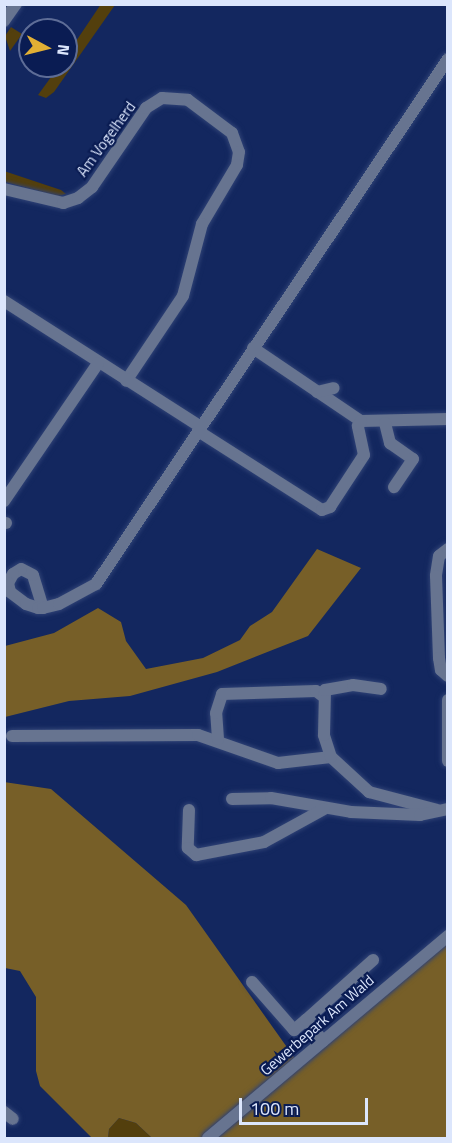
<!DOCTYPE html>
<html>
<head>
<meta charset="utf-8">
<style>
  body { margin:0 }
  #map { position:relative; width:452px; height:1143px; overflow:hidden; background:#13275f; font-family:"Titillium Web",sans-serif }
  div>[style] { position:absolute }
  .green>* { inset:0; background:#533f0d }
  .forest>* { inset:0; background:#775f28 }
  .roads { filter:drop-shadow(0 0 2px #2f4275) drop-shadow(0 0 2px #2f4275) }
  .minor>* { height:12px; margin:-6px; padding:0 6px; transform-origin:6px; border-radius:6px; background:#677490 }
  span { translate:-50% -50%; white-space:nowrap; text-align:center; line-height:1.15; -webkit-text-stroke:4.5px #0a1c53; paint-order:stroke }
  .street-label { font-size:15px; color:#dce6fc }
  .frame { position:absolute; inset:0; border:6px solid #dce6fc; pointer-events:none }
  .north { position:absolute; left:18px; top:18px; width:60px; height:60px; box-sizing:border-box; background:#0a1c53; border:2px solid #5e6d97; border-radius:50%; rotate:97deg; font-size:16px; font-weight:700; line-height:24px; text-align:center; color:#dce6fc }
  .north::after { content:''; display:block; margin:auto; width:21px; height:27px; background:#e1af34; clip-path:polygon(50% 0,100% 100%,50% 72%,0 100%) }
  .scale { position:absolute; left:239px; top:1098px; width:129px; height:27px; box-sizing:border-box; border:3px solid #dce6fc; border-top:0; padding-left:8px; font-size:18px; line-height:21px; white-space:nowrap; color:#dce6fc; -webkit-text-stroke:4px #0a1c53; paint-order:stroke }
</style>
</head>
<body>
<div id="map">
  <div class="green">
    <div style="clip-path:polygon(101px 4px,115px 5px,54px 92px,46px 98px,38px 95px,59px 66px,66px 66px,66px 56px)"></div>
    <div style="clip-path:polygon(11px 27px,22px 34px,10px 51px,5px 36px)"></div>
    <div style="clip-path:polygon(4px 171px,61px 190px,66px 194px,58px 196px,5px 182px)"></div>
    <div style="clip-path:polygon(119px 1118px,136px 1123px,152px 1138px,108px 1138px,109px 1129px)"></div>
  </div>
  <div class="forest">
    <div style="clip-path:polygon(317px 549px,361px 568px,308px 636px,217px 672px,130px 696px,69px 701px,5px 717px,5px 646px,54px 633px,98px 608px,121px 622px,126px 641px,146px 669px,203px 658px,240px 640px,250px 626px,272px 612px)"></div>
    <div style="clip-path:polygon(4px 782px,51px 789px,186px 905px,301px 1067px,447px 944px,447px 1138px,152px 1138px,136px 1123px,119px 1118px,109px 1129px,108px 1138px,92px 1138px,40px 1086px,36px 1071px,36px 997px,20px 971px,5px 968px)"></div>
  </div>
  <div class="roads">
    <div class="minor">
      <div style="left:4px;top:21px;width:21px;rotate:-55deg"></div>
      <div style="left:4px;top:189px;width:61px;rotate:13.3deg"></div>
      <div style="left:63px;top:203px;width:16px;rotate:-18deg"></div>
      <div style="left:78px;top:198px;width:18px;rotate:-38deg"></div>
      <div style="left:92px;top:187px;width:96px;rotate:-55.6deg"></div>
      <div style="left:146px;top:108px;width:19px;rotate:-32deg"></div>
      <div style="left:162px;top:98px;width:26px;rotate:4deg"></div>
      <div style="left:188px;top:100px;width:55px;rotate:36.9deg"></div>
      <div style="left:232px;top:133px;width:20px;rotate:70deg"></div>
      <div style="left:239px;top:152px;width:13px;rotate:99deg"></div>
      <div style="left:237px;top:165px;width:69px;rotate:120.7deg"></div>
      <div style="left:202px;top:224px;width:74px;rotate:104.8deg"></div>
      <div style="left:183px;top:296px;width:102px;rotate:123.8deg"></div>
      <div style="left:4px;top:301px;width:234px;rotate:32.6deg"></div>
      <div style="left:253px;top:348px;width:130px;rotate:34.1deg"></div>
      <div style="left:361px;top:421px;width:87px;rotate:-1.3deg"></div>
      <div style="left:317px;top:392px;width:17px;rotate:-13deg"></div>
      <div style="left:385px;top:423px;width:21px;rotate:76deg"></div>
      <div style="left:390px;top:443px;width:28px;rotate:35deg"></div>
      <div style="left:413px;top:459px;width:34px;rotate:124deg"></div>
      <div style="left:198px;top:431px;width:147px;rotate:32.5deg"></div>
      <div style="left:322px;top:510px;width:9px;rotate:-21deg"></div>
      <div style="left:330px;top:507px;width:62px;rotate:-56.8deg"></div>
      <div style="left:364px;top:455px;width:30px;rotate:-102deg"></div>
      <div style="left:358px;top:426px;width:6px;rotate:-59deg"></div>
      <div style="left:4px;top:501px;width:167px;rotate:-55.7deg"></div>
      <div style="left:4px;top:523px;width:2px"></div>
      <div style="left:448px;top:549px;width:11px;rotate:142deg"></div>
      <div style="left:439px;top:556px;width:20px;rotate:99deg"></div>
      <div style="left:436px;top:576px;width:82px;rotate:87.9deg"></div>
      <div style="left:439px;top:658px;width:12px;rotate:81deg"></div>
      <div style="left:441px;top:670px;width:9px;rotate:41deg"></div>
      <div style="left:43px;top:608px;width:34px;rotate:-107deg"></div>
      <div style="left:33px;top:575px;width:13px;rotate:-153deg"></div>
      <div style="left:21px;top:569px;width:9px;rotate:148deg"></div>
      <div style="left:13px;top:574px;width:10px;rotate:119deg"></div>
      <div style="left:8px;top:583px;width:9px;rotate:77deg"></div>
      <div style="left:10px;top:592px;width:20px;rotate:37deg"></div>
      <div style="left:26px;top:604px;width:13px;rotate:18deg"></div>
      <div style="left:38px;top:608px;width:5px"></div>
      <div style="left:43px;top:608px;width:16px;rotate:-14deg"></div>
      <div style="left:59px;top:604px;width:42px;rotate:-28.4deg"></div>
      <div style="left:96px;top:584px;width:632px;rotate:-56.16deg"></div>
      <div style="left:448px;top:700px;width:61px;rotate:90deg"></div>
      <div style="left:12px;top:736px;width:186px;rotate:-0.3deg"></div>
      <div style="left:198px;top:735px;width:85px;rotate:19.3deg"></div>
      <div style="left:278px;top:763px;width:53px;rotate:-6.5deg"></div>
      <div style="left:331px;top:757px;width:52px;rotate:42.6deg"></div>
      <div style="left:369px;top:792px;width:70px;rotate:14.8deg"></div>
      <div style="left:218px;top:739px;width:26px;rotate:-94deg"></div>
      <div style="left:216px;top:713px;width:20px;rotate:-72deg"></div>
      <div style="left:222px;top:694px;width:94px;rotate:-1.8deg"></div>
      <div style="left:316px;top:691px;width:9px;rotate:36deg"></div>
      <div style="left:331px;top:757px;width:23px;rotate:-108deg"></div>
      <div style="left:324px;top:735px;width:45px;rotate:-88.7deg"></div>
      <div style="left:325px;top:690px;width:28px;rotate:-10deg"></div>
      <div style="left:353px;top:685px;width:28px;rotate:8deg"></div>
      <div style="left:232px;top:799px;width:39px;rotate:-1deg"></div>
      <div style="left:271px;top:798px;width:81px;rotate:9.9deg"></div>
      <div style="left:351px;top:812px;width:69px;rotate:2.5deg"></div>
      <div style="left:420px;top:815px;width:29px;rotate:-12deg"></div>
      <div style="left:189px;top:810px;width:38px;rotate:92deg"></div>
      <div style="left:188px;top:848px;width:11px;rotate:41deg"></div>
      <div style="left:196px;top:855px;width:69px;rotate:-10.8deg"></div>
      <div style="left:264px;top:842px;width:68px;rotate:-28.8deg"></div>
      <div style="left:252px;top:982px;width:64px;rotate:48.8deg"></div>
      <div style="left:294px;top:1030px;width:16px;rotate:-40deg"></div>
      <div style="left:306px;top:1020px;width:27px;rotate:51deg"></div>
      <div style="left:306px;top:1020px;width:90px;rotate:-41.8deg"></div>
      <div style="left:4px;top:1112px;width:11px;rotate:38deg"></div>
      <div style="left:208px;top:1138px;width:314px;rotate:-40.1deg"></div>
    </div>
  </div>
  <div class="street-label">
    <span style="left:106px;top:139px;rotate:-54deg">Am Vogelherd</span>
    <span style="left:317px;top:1025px;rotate:-41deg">Gewerbepark Am Wald</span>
  </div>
  <div class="frame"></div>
  <div class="north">N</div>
  <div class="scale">100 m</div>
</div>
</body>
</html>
